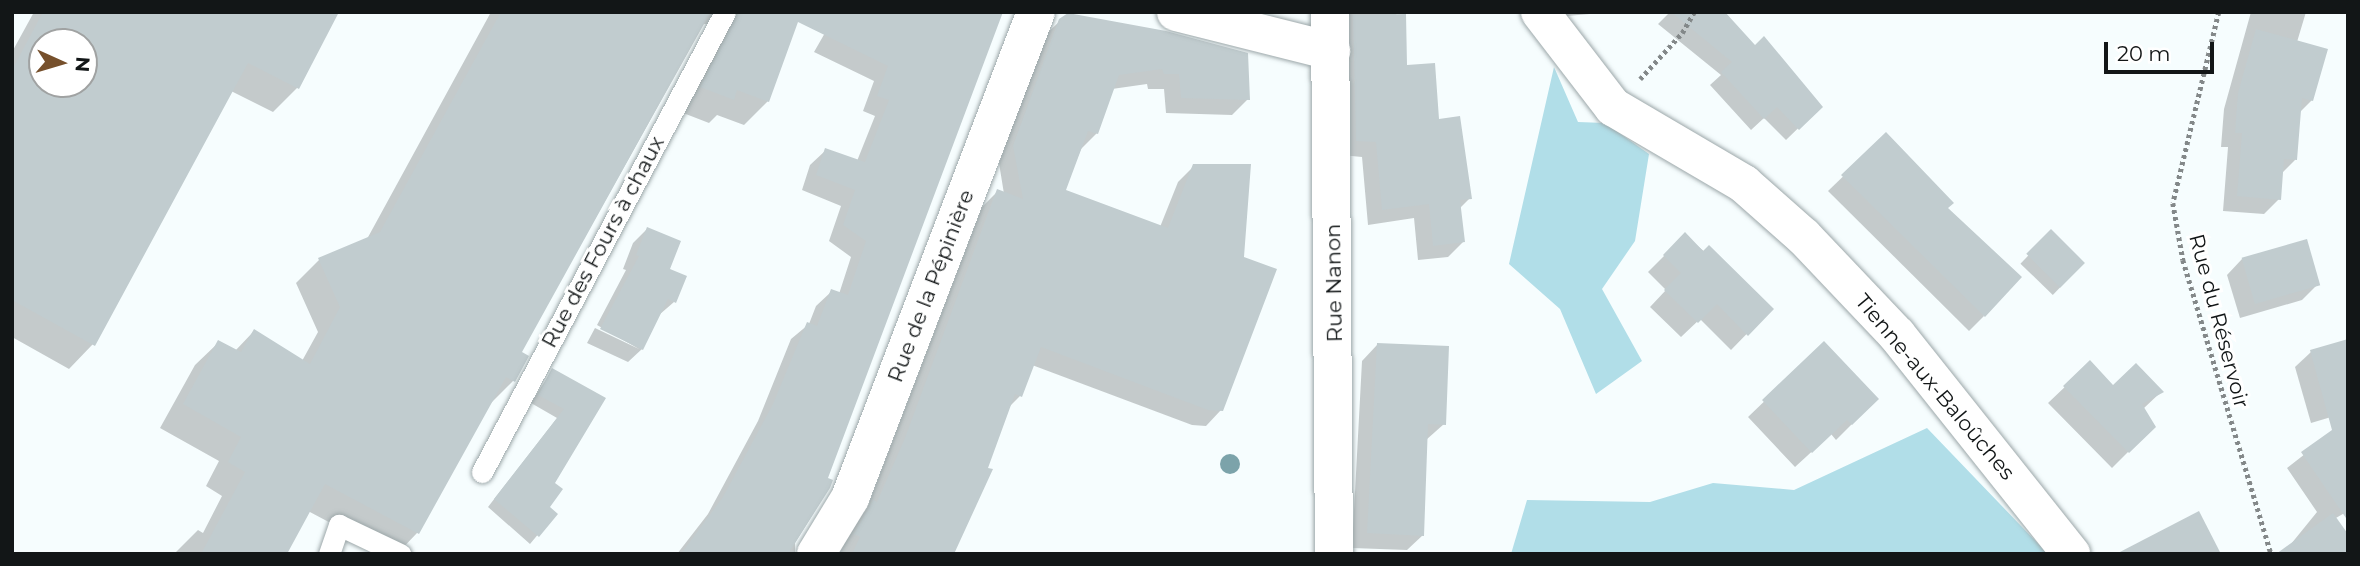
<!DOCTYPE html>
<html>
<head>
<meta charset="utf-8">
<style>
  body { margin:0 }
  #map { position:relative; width:2360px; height:566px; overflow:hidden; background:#f6fdfe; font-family:Montserrat,sans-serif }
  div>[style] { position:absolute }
  .green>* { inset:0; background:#b1dee8 }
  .shadow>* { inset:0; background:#0003; transform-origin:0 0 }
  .building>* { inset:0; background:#c1cccf; transform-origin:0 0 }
  .path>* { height:4.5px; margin-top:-2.25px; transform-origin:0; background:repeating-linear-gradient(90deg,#838889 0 3.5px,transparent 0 7px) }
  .roads { filter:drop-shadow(0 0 2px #9ca7a9) drop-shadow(0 0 2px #9ca7a9) }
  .service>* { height:21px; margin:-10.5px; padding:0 10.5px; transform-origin:10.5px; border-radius:10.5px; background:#fff }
  .minor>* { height:38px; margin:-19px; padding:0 19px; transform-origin:19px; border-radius:19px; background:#fff }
  .trees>* { width:20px; height:20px; margin:-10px; border-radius:50%; background:#7ca3aa }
  span { translate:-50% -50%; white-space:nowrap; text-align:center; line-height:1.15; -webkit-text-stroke:6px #fff; paint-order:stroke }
  .street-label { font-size:21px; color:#121617 }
  .frame { position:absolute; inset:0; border:14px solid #121617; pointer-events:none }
  .north { position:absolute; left:28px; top:28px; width:70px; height:70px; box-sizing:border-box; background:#fff; border:2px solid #a0a2a2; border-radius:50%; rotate:94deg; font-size:19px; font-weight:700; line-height:28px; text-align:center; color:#121617 }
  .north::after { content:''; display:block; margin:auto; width:24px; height:32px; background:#76502c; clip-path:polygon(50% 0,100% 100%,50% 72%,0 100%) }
  .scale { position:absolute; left:2104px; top:42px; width:110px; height:32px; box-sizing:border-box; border:4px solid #121617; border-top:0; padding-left:9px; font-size:21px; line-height:24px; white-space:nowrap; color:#121617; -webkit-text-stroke:5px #fff; paint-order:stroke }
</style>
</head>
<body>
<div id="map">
  <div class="green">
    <div style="clip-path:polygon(1554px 67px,1578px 122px,1605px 123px,1649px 154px,1635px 241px,1602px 289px,1642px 361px,1596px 394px,1560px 309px,1509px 264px)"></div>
    <div style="clip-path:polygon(1927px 428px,2048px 554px,1511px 554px,1527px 500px,1650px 502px,1713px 483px,1794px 490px)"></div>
  </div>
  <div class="shadow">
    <div style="clip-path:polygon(evenodd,34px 12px,326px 12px,297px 88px,273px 112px,231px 91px,93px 344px,69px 369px,12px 337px,12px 52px,34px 12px,42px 42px,84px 42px,84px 84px,42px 84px,42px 42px)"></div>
    <div style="clip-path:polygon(491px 12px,792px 12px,768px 101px,744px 125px,717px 115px,709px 123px,678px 111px,708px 24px,704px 24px,520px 353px,513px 381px,490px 404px,417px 533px,397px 554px,389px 554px,308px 511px,286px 554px,174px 554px,198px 530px,203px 533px,222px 496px,206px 486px,219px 461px,160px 428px,195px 365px,219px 342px,235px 351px,254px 331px,302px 361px,318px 332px,296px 283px,319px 260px,367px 239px)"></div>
    <div style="clip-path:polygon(837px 12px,1001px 12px,826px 479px,829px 488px,795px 543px,795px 554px,677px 554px,708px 514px,758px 421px,791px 339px,809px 324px,816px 306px,832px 291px,839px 294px,851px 257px,829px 241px,841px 206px,802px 190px,810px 165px,826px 150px,857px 161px,875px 116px,863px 111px,874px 81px,814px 52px)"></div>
    <div style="clip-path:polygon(1338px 12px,1396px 12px,1405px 67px,1438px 121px,1459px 118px,1470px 198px,1459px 209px,1463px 242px,1448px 257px,1418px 260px,1414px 218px,1368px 225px,1362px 157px,1341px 155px)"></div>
    <div style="clip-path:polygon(1553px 12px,1613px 12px,1555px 17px)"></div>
    <div style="clip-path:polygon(1670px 12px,1719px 12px,1820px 107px,1786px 140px,1764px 118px,1751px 130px,1710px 85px,1721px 75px,1658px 24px)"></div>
    <div style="clip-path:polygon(2251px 12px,2306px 12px,2297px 42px,2312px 100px,2299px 113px,2295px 160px,2281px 174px,2279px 199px,2264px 214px,2223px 211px,2228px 147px,2221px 147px,2224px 109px)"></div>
    <div style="clip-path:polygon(1061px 20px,1248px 99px,1232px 115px,1166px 113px,1164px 89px,1148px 89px,1147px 84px,1112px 89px,1097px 133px,1081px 149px,1064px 191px,1160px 227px,1178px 182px,1194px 166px,1221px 410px,1206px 426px,1192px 425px,1032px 365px,1020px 396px,1008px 408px,952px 554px,836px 554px,867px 508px,982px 207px,998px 191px,1004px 194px,999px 163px,1044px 36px)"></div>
    <div style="clip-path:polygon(1886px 135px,1946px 208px,1984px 316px,1969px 331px,1828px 191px)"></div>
    <div style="clip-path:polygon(647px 229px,668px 270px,674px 302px,659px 315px,642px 349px,628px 362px,587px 343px,595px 328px,639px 349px,597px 325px,626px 270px,623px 269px,633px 243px)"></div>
    <div style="left:2051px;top:232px;width:45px;height:44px;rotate:44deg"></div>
    <div style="clip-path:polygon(1685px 235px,1771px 309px,1731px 350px,1700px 319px,1681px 337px,1650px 307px,1666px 290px,1648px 272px)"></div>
    <div style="clip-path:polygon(2242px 259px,2318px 284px,2302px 300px,2240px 318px,2227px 275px)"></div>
    <div style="clip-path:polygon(1824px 344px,1877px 399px,1836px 440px,1831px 434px,1795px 467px,1748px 417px)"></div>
    <div style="clip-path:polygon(1377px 345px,1444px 424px,1426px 440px,1423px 535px,1407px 550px,1352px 548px,1362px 361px)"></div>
    <div style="clip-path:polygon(2311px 352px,2348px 412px,2311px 423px,2295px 367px)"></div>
    <div style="clip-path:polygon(2090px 363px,2113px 387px,2161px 392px,2143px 409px,2153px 427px,2112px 468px,2048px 403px)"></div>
    <div style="clip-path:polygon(552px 370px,603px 398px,553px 483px,548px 508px,555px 514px,530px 544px,488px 507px,557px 418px,531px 403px)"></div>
    <div style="clip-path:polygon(2337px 429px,2348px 511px,2291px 544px,2317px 512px,2287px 468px)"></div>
  </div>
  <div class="building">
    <div style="clip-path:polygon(evenodd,43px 12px,339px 12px,299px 89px,248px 63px,95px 346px,12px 300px,12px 70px,43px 12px,42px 42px,84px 42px,84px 84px,42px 84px,42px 42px)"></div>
    <div style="clip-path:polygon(501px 12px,710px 12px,522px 352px,529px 356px,515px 382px,506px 377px,419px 534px,325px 484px,287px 554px,201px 554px,245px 472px,228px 462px,241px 437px,183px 404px,218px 340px,241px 352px,254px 329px,310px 364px,340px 307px,318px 258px,380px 232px)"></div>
    <div style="clip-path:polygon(738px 12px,1003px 12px,828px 478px,833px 480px,830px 488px,788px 554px,681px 554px,723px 497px,773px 404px,807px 322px,817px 326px,831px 289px,848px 295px,866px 241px,843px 225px,855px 190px,816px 175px,825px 148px,865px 162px,889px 100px,877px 96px,888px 66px,798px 22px,769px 102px,737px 90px,734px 100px,700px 87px)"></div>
    <div style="clip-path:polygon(1671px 12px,1725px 12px,1755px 45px,1764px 36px,1823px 107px,1799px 130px,1777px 107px,1764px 119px,1721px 72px,1732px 62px)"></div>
    <div style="clip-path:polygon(1068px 13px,1166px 31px,1248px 53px,1250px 100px,1181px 98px,1179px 74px,1164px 74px,1162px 69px,1119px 75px,1098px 134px,1088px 131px,1066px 190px,1168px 228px,1193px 164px,1251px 164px,1244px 257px,1277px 269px,1223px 411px,1208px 410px,1041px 347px,1022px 397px,1015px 394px,988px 468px,993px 469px,954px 554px,852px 554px,860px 537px,854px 534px,873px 500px,877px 502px,905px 438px,997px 189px,1023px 199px,1013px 146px,1059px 19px)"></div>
    <div style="clip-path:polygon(1406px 14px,1407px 65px,1435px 63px,1439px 119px,1460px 116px,1472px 199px,1460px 200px,1465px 242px,1433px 246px,1429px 204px,1382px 210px,1376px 142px,1356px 141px,1353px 15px)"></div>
    <div style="clip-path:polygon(2256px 29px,2328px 49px,2313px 101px,2302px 98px,2297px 160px,2284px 159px,2281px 200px,2237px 196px,2242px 133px,2235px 133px,2238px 93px)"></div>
    <div style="clip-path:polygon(1886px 132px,1954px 203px,1948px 208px,2022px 277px,1985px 317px,1841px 175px)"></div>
    <div style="clip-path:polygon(647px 227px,681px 241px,670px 269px,687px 276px,676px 303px,668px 299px,643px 350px,600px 329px,639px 256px,636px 255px)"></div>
    <div style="left:2051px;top:229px;width:48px;height:35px;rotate:45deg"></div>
    <div style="clip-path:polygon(1685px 232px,1703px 251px,1709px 245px,1774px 309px,1748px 336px,1717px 304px,1698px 323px,1664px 290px,1681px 273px,1663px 255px)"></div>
    <div style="left:2307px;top:239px;width:48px;height:68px;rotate:74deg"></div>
    <div style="clip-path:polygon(2348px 339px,2348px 521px,2301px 452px,2332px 430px,2310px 350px)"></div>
    <div style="clip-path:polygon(1824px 341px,1879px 399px,1852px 425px,1847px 420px,1812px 453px,1762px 400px)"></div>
    <div style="clip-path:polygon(1377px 343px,1449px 346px,1446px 425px,1428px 424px,1424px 536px,1367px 533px)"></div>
    <div style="clip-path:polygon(2090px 360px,2113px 385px,2136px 363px,2164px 392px,2142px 404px,2156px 427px,2129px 453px,2063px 386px)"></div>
    <div style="clip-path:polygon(552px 368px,606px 398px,555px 483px,563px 489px,550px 507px,558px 514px,539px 537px,494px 499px,564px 409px,538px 395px)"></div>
    <div style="clip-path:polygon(2199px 511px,2221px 554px,2116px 554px)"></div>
    <div style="clip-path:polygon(2333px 513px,2348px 534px,2348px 554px,2276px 554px)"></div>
  </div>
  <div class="path">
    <div style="left:2219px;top:12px;width:196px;rotate:103.5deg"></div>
    <div style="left:2173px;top:203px;width:58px;rotate:80deg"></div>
    <div style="left:2183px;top:260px;width:307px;rotate:73.3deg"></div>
    <div style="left:1640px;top:79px;width:62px;rotate:-47.6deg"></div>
    <div style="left:1682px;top:33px;width:24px;rotate:-60deg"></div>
  </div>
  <div class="roads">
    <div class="service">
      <div style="left:482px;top:472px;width:520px;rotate:-62.15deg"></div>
      <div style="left:329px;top:554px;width:31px;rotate:-71deg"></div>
      <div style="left:339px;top:525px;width:68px;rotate:25.4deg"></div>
    </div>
    <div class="minor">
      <div style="left:1176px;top:12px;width:160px;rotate:14.1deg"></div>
      <div style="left:1330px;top:12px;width:542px;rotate:89.58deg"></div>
      <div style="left:1540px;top:12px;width:120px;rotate:52.5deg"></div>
      <div style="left:1613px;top:107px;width:152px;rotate:30.4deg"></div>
      <div style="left:1744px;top:184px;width:80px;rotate:41.5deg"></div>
      <div style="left:1804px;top:237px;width:135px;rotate:46.5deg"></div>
      <div style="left:1897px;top:335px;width:280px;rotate:51.5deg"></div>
      <div style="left:816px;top:554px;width:66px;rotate:-58.7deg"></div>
      <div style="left:850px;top:498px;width:520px;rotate:-69.06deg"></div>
    </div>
  </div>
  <div class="trees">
    <div style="left:1230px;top:464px"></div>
  </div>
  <div class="street-label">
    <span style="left:603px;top:242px;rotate:-62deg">Rue des Fours à chaux</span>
    <span style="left:1334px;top:283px;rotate:-91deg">Rue Nanon</span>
    <span style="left:931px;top:286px;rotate:-69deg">Rue de la Pépinière</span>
    <span style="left:2219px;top:321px;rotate:75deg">Rue du Réservoir</span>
    <span style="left:1935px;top:387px;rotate:50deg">Tienne-aux-Baloûches</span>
  </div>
  <div class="frame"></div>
  <div class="north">N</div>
  <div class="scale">20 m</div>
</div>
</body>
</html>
